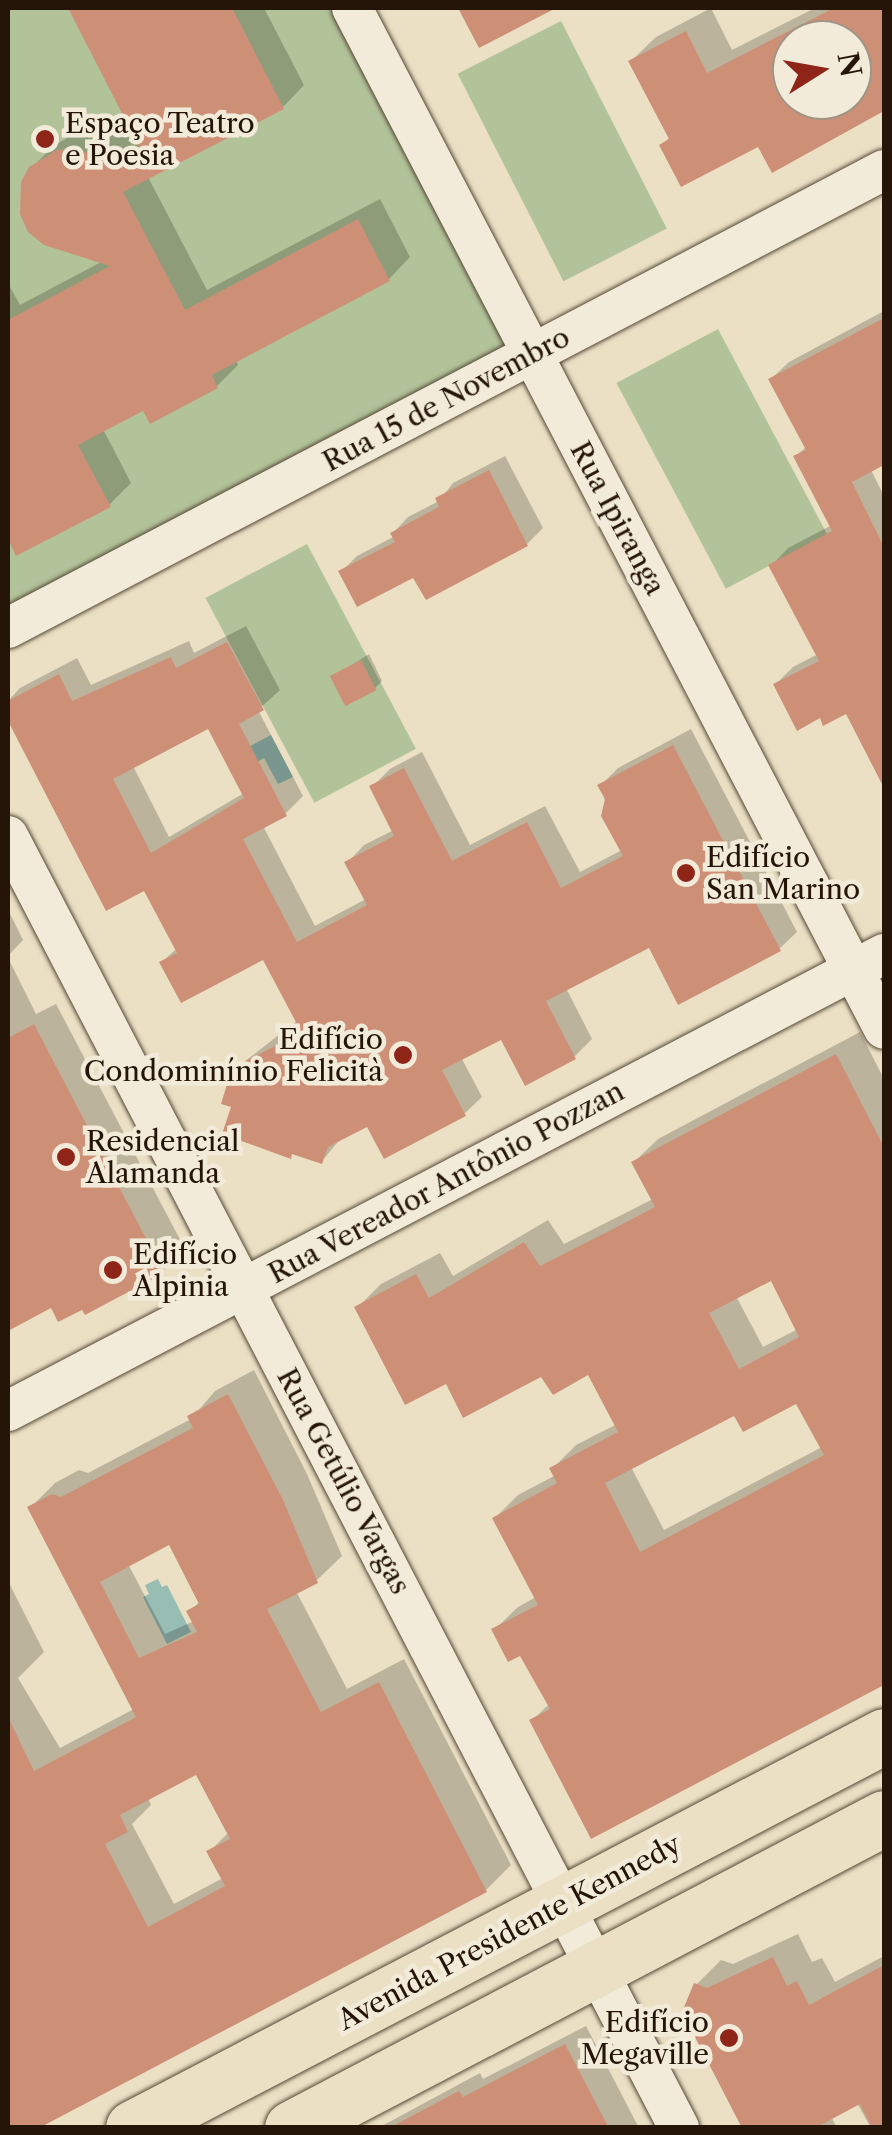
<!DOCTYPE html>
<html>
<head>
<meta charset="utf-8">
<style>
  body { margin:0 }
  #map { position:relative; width:892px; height:2135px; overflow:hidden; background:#ebe0c4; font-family:"Libre Caslon Text",serif }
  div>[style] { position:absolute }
  .green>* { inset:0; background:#b2c399; transform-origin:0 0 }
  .water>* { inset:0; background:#98bdb2 }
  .shadow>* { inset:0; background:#0003 }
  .building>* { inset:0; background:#cd9077; transform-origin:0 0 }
  .roads { filter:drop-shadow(0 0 2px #564837) drop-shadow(0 0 2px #564837) }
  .street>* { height:40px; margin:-20px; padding:0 20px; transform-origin:20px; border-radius:20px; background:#f2ebd9 }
  .primary>* { height:55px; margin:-27.5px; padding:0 27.5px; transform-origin:27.5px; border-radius:27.5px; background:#ebe0c4 }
  .dots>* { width:28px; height:28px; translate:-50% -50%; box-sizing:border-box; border:5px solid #f2ebd9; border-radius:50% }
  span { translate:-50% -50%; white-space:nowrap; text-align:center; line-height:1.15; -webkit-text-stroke:9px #f2ebd9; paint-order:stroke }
  .poi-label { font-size:28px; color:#251508 }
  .left { translate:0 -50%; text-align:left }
  .right { translate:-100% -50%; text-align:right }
  .street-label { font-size:28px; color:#251508 }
  .frame { position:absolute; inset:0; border:10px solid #251508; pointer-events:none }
  .north { position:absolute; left:772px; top:20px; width:100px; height:100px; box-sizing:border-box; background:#f2ebd9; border:2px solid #a09585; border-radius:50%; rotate:79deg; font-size:28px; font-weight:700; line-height:40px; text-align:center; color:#251508 }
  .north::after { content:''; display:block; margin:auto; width:35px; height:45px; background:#8f2418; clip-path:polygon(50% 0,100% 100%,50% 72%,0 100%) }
</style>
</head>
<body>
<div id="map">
  <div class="green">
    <div style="clip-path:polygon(8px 8px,352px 8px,532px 354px,8px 628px)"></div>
    <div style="left:561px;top:21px;width:233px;height:116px;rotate:63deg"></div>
    <div style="left:718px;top:329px;width:233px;height:115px;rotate:62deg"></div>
    <div style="left:307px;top:544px;width:232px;height:115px;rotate:62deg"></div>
  </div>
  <div class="water">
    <div style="clip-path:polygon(271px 735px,293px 777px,278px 784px,264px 758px,249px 766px,241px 751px)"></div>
    <div style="clip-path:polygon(158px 1579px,162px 1587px,167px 1585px,191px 1632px,167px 1644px,143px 1597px,149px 1594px,145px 1585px)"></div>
  </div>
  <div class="shadow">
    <div style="clip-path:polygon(71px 8px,264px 8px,304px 85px,283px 107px,148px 177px,207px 290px,380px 199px,410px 257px,389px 279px,236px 360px,238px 365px,217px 386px,144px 408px,103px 429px,131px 483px,109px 505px,17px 553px,8px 535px,8px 283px,20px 305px,103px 261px,31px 168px,54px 146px,81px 129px,138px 139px)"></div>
    <div style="clip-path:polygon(evenodd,711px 8px,732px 50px,815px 8px,884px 8px,884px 109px,820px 141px,662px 145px,670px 137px,631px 61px,656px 37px,711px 8px,792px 40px,852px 40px,852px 100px,792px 100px,792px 40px)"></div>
    <div style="clip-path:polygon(884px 311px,884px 462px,871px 470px,884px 496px,884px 782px,847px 711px,821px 715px,776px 684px,793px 667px,818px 654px,771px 566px,788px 548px,832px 525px,796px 456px,807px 446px,771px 379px,789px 362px)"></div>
    <div style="clip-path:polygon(505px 456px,543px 528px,527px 544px,427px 597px,414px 574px,341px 572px,357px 556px,395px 536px,393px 533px,408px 517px,439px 501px,453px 483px)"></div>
    <div style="clip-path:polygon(evenodd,246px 626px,280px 690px,258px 710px,303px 796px,285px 814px,263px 826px,315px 926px,366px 899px,347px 863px,364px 845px,394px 830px,372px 787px,390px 769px,422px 752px,470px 845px,545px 806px,580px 872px,622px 850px,600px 786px,618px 768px,691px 729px,797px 932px,779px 949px,650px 944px,566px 988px,592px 1039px,574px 1057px,502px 1037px,461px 1057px,482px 1097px,464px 1114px,369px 1124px,341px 1138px,322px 1161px,294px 1152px,290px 1156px,234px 1106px,235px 1069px,298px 1020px,264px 957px,162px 962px,177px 948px,145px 887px,107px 907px,8px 716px,8px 701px,20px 688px,77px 658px,91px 685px,189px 641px,194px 653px,246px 626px,210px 726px,244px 793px,169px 837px,133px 766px,210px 726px)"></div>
    <div style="clip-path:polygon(369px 654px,382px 681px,375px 688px,333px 677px)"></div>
    <div style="clip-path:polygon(8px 910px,23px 940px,8px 956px)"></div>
    <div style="clip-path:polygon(8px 958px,36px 1014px,56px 1004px,185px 1249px,163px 1271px,83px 1307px,52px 1305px,8px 1328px)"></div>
    <div style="clip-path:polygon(evenodd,860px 1032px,884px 1079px,884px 1682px,592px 1835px,532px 1721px,550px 1703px,521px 1653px,494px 1630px,518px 1607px,536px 1597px,495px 1518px,518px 1495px,556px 1475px,552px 1469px,576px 1445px,617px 1424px,589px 1372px,447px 1380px,357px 1308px,381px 1284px,440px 1253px,453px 1276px,548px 1220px,564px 1244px,653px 1199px,634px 1162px,658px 1139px,860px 1032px,772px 1278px,798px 1329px,763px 1347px,736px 1296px,772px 1278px,860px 1032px,797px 1401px,822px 1447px,664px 1530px,631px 1467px,735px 1412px,797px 1401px)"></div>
    <div style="clip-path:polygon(evenodd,254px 1370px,307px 1474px,342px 1556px,316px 1581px,296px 1591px,347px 1689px,404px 1659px,511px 1865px,486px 1890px,34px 2128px,8px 2128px,8px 1868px,14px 1865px,8px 1852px,8px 1581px,44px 1652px,18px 1678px,60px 1748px,134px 1709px,30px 1508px,55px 1483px,79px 1470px,88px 1473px,191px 1419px,215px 1391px,254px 1370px,170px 1542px,200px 1601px,189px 1612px,194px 1621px,165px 1634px,128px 1564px,170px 1542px,254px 1370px,197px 1772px,229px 1832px,209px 1852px,223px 1878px,174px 1904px,132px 1824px,151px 1805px,148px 1798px,197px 1772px)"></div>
    <div style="clip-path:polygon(798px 1934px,812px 1962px,822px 1958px,835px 1982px,884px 1956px,884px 2128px,871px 2128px,857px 2103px,831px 2116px,837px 2128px,745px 2128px,696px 1985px,721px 1960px,733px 1964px)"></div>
    <div style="clip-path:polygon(586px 2026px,639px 2128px,378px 2128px,480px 2073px,483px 2079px)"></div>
  </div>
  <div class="building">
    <div style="clip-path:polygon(68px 8px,232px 8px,284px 109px,123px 192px,185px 310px,358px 219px,390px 281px,212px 375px,218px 388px,150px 424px,143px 411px,78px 445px,111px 507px,16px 556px,8px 539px,8px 320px,110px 266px,44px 245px,28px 232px,20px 214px,21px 182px,29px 167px,57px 150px,73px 149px,150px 168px)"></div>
    <div style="clip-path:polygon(458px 8px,556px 8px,479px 48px)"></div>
    <div style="clip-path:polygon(evenodd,834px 8px,884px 8px,884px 111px,772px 173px,758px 147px,681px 187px,659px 145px,669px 139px,628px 61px,686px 31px,707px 73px,834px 8px,792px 40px,852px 40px,852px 100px,792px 100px,792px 40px)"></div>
    <div style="clip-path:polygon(884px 318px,884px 465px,852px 482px,884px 547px,884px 788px,846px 714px,823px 726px,820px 718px,797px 731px,773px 684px,819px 661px,768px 565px,832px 531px,793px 456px,806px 450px,768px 379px)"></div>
    <div style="clip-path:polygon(489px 470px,528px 546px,426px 600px,413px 578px,357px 607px,338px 571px,395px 542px,390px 533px,439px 507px,435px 498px)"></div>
    <div style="clip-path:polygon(evenodd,227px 642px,264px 710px,239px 724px,287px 816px,243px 839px,297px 942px,367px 905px,344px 862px,394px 836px,369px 786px,404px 768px,452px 861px,527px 822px,561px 888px,623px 856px,601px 816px,605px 799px,597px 785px,673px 745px,781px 951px,678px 1005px,649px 948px,546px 1001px,576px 1059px,525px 1086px,501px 1040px,442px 1070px,466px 1116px,384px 1159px,367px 1127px,328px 1147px,322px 1164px,292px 1154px,291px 1159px,222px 1134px,231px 1107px,221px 1104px,232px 1068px,281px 1043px,277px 1037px,298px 1026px,263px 960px,181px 1003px,159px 962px,177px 953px,144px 891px,106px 911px,8px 721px,8px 701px,59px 674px,72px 701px,171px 657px,176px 668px,227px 642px,208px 729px,244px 798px,151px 853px,113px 779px,208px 729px)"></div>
    <div style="left:361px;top:660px;width:34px;height:35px;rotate:63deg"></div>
    <div style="clip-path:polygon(34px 1024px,164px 1273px,85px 1315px,82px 1310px,58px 1322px,51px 1308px,8px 1331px,8px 1038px)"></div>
    <div style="clip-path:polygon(evenodd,836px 1054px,884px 1147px,884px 1685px,591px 1839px,529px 1720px,550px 1709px,520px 1656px,508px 1662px,491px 1629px,538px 1605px,492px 1518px,557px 1483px,549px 1468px,618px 1432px,588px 1375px,553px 1395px,541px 1377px,463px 1418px,446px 1384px,405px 1405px,354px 1307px,416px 1274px,429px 1298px,524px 1242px,540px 1266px,613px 1229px,655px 1207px,631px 1162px,836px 1054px,771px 1281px,799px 1337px,739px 1369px,709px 1313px,771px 1281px,836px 1054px,796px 1404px,824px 1455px,640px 1552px,605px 1483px,734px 1416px,743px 1432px,796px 1404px)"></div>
    <div style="clip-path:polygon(evenodd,228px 1394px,283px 1500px,318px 1583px,267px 1609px,321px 1712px,379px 1682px,487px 1892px,39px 2128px,8px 2128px,8px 1717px,34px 1771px,136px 1717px,27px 1507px,52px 1494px,61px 1497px,193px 1428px,187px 1416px,228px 1394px,169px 1545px,199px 1604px,186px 1611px,197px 1632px,139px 1658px,100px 1582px,169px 1545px,228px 1394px,196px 1775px,230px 1839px,206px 1851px,225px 1886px,148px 1927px,105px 1844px,128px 1832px,120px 1815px,196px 1775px)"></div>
    <div style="clip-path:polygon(773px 1957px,787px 1986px,797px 1981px,809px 2005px,884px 1965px,884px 2128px,872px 2128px,860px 2104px,815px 2128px,742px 2128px,682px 2012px,694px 1983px,707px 1988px)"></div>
    <div style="clip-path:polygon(565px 2044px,609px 2128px,389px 2128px,459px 2091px,463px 2097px)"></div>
  </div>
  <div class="roads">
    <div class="street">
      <div style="left:352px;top:8px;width:1151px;rotate:62.48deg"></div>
      <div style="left:8px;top:628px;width:989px;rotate:-27.6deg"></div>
      <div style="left:8px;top:836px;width:1456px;rotate:62.55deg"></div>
      <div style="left:8px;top:1411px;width:988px;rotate:-27.55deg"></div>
    </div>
    <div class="primary">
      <div style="left:133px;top:2128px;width:847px;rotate:-27.56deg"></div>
      <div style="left:292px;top:2128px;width:668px;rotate:-27.64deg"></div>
    </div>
  </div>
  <div class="dots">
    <div style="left:45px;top:139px;background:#8f2418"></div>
    <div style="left:686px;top:873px;background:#8f2418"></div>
    <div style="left:403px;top:1055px;background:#8f2418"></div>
    <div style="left:66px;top:1157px;background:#8f2418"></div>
    <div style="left:113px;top:1270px;background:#8f2418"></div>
    <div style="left:729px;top:2038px;background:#8f2418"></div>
  </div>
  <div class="poi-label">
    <span class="left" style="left:65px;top:139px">Espaço Teatro<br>e Poesia</span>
    <span class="left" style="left:706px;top:873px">Edifício<br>San Marino</span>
    <span class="right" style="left:383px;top:1055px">Edifício<br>Condominínio Felicità</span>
    <span class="left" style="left:86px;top:1157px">Residencial<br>Alamanda</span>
    <span class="left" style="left:133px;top:1270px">Edifício<br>Alpinia</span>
    <span class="right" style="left:709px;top:2038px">Edifício<br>Megaville</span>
  </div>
  <div class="street-label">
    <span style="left:446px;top:399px;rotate:-28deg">Rua 15 de Novembro</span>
    <span style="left:618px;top:518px;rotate:62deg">Rua Ipiranga</span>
    <span style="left:446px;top:1182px;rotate:-28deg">Rua Vereador Antônio Pozzan</span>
    <span style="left:344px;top:1481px;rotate:62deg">Rua Getúlio Vargas</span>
    <span style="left:509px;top:1932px;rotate:-28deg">Avenida Presidente Kennedy</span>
  </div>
  <div class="frame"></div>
  <div class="north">N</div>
</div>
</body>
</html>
